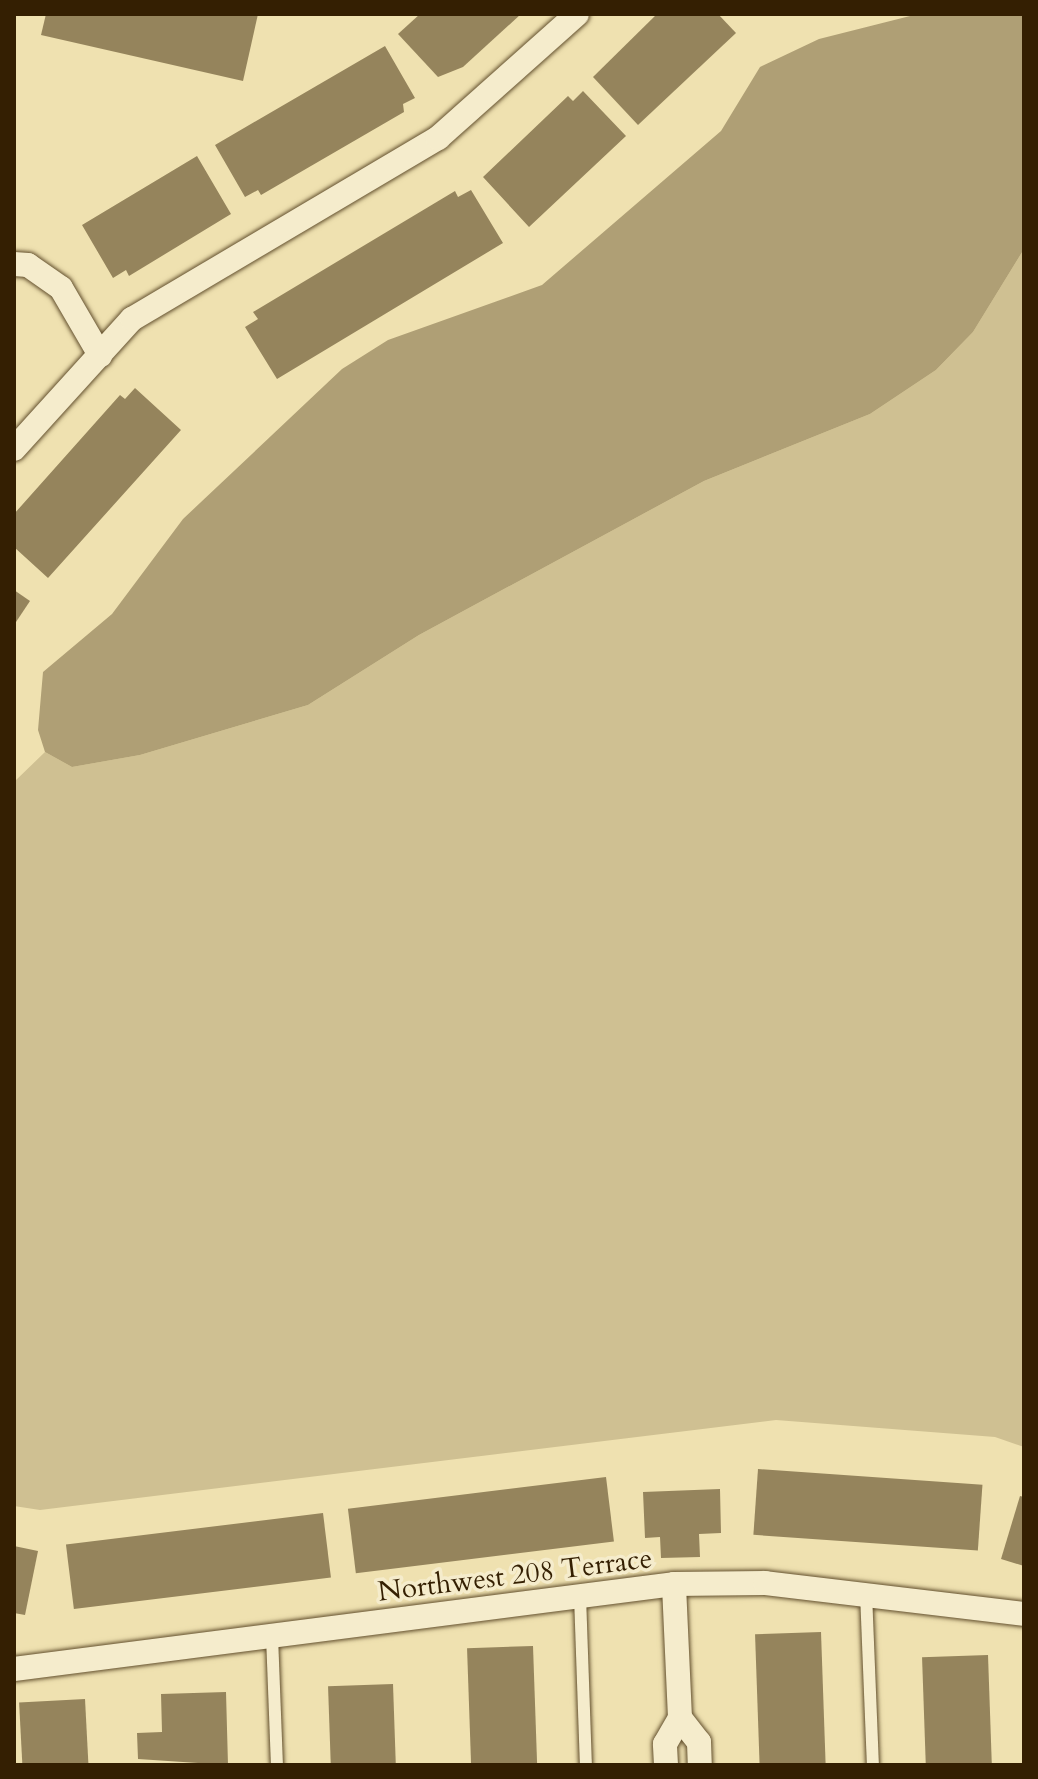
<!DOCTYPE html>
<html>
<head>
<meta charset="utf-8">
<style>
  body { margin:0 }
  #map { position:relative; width:1038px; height:1779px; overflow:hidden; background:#efe1b0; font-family:Cardo,serif }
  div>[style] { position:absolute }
  .green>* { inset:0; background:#cfc092 }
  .water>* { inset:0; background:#af9f75 }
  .building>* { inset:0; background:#95845c; transform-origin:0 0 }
  .roads { filter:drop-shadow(0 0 2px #63502e) drop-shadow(0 0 2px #63502e) }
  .service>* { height:12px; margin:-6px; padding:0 6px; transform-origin:6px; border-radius:6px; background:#f5eccc }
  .minor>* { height:24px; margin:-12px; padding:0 12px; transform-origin:12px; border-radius:12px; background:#f5eccc }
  span { translate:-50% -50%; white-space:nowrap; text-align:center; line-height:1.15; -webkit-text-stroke:7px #f5eccc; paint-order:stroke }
  .street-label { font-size:28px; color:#341f02 }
  .frame { position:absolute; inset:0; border:16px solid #341f02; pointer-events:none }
</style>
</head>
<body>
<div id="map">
  <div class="green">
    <div style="clip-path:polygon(1024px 249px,1024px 1447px,995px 1437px,776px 1420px,40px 1510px,14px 1506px,14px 782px,45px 752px,72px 767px,140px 755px,308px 705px,419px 635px,704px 481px,870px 414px,936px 370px,973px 332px)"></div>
  </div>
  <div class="water">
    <div style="clip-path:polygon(918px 14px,1024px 14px,1024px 249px,973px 332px,936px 370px,870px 414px,704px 481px,419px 635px,308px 705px,140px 755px,72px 767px,45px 752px,38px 730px,43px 672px,112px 614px,183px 519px,342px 369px,388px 340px,542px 285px,721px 131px,760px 67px,819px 39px)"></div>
  </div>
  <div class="building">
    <div style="clip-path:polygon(46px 14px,258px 14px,243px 81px,41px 35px)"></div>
    <div style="clip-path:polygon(420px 14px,521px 14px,463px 67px,438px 77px,398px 34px)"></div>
    <div style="clip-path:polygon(657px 14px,718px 14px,736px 33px,638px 125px,593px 77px)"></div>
    <div style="clip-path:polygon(385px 46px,415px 98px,403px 104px,404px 112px,261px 195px,258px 190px,245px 197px,215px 145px)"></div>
    <div style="clip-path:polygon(583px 91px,626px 136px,529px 227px,483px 177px,568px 96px,573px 101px)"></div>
    <div style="clip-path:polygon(197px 156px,231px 214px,129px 276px,126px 270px,113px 278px,82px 225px)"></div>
    <div style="clip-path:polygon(471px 190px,503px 243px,277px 379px,245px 327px,258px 319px,253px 312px,455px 191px,458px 197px)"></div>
    <div style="clip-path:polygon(135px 388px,181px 430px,48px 578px,14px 547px,14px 514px,120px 395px,125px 399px)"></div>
    <div style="clip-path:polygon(14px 590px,30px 601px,14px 625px)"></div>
    <div style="left:758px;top:1469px;width:225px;height:66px;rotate:4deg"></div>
    <div style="left:606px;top:1477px;width:65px;height:260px;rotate:83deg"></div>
    <div style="clip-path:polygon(720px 1489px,721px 1533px,699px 1534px,700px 1557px,661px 1558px,660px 1537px,645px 1538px,643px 1492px)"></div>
    <div style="clip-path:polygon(1020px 1496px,1024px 1497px,1024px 1566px,1001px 1559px)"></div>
    <div style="left:323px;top:1513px;width:65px;height:259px;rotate:83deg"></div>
    <div style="clip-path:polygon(14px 1546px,38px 1551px,25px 1615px,14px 1613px)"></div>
    <div style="left:821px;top:1632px;width:133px;height:66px;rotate:88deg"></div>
    <div style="left:533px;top:1646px;width:119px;height:66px;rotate:88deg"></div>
    <div style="left:988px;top:1655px;width:110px;height:66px;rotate:88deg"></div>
    <div style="left:393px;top:1684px;width:81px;height:65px;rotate:88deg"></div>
    <div style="clip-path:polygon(226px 1692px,228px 1765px,138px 1759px,137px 1733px,162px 1732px,161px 1694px)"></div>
    <div style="left:85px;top:1699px;width:66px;height:66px;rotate:87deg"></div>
  </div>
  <div class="roads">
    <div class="service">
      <div style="left:866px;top:1593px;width:172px;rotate:87.7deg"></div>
      <div style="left:580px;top:1596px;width:169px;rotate:88deg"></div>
      <div style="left:272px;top:1636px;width:129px;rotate:87.8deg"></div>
    </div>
    <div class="minor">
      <div style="left:14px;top:264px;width:14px;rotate:4deg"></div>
      <div style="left:28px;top:265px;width:40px;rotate:34.9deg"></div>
      <div style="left:61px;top:288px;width:78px;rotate:59.8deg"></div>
      <div style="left:14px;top:449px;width:176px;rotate:-47.8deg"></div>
      <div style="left:132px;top:319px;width:356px;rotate:-30.6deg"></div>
      <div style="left:438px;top:138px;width:186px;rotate:-41.7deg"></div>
      <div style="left:14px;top:1669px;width:665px;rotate:-7.34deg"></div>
      <div style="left:674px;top:1584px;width:91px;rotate:-0.6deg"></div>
      <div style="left:765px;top:1583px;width:261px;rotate:6.8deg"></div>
      <div style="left:680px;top:1718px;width:31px;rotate:52deg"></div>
      <div style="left:699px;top:1742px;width:23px;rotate:88deg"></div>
      <div style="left:666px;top:1765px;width:21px;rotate:-93deg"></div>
      <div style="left:665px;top:1744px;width:30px;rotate:-60deg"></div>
      <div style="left:680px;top:1718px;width:134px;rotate:-92.6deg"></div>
    </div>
  </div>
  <div class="street-label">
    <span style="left:515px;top:1575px;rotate:-7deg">Northwest 208 Terrace</span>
  </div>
  <div class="frame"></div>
</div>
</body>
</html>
